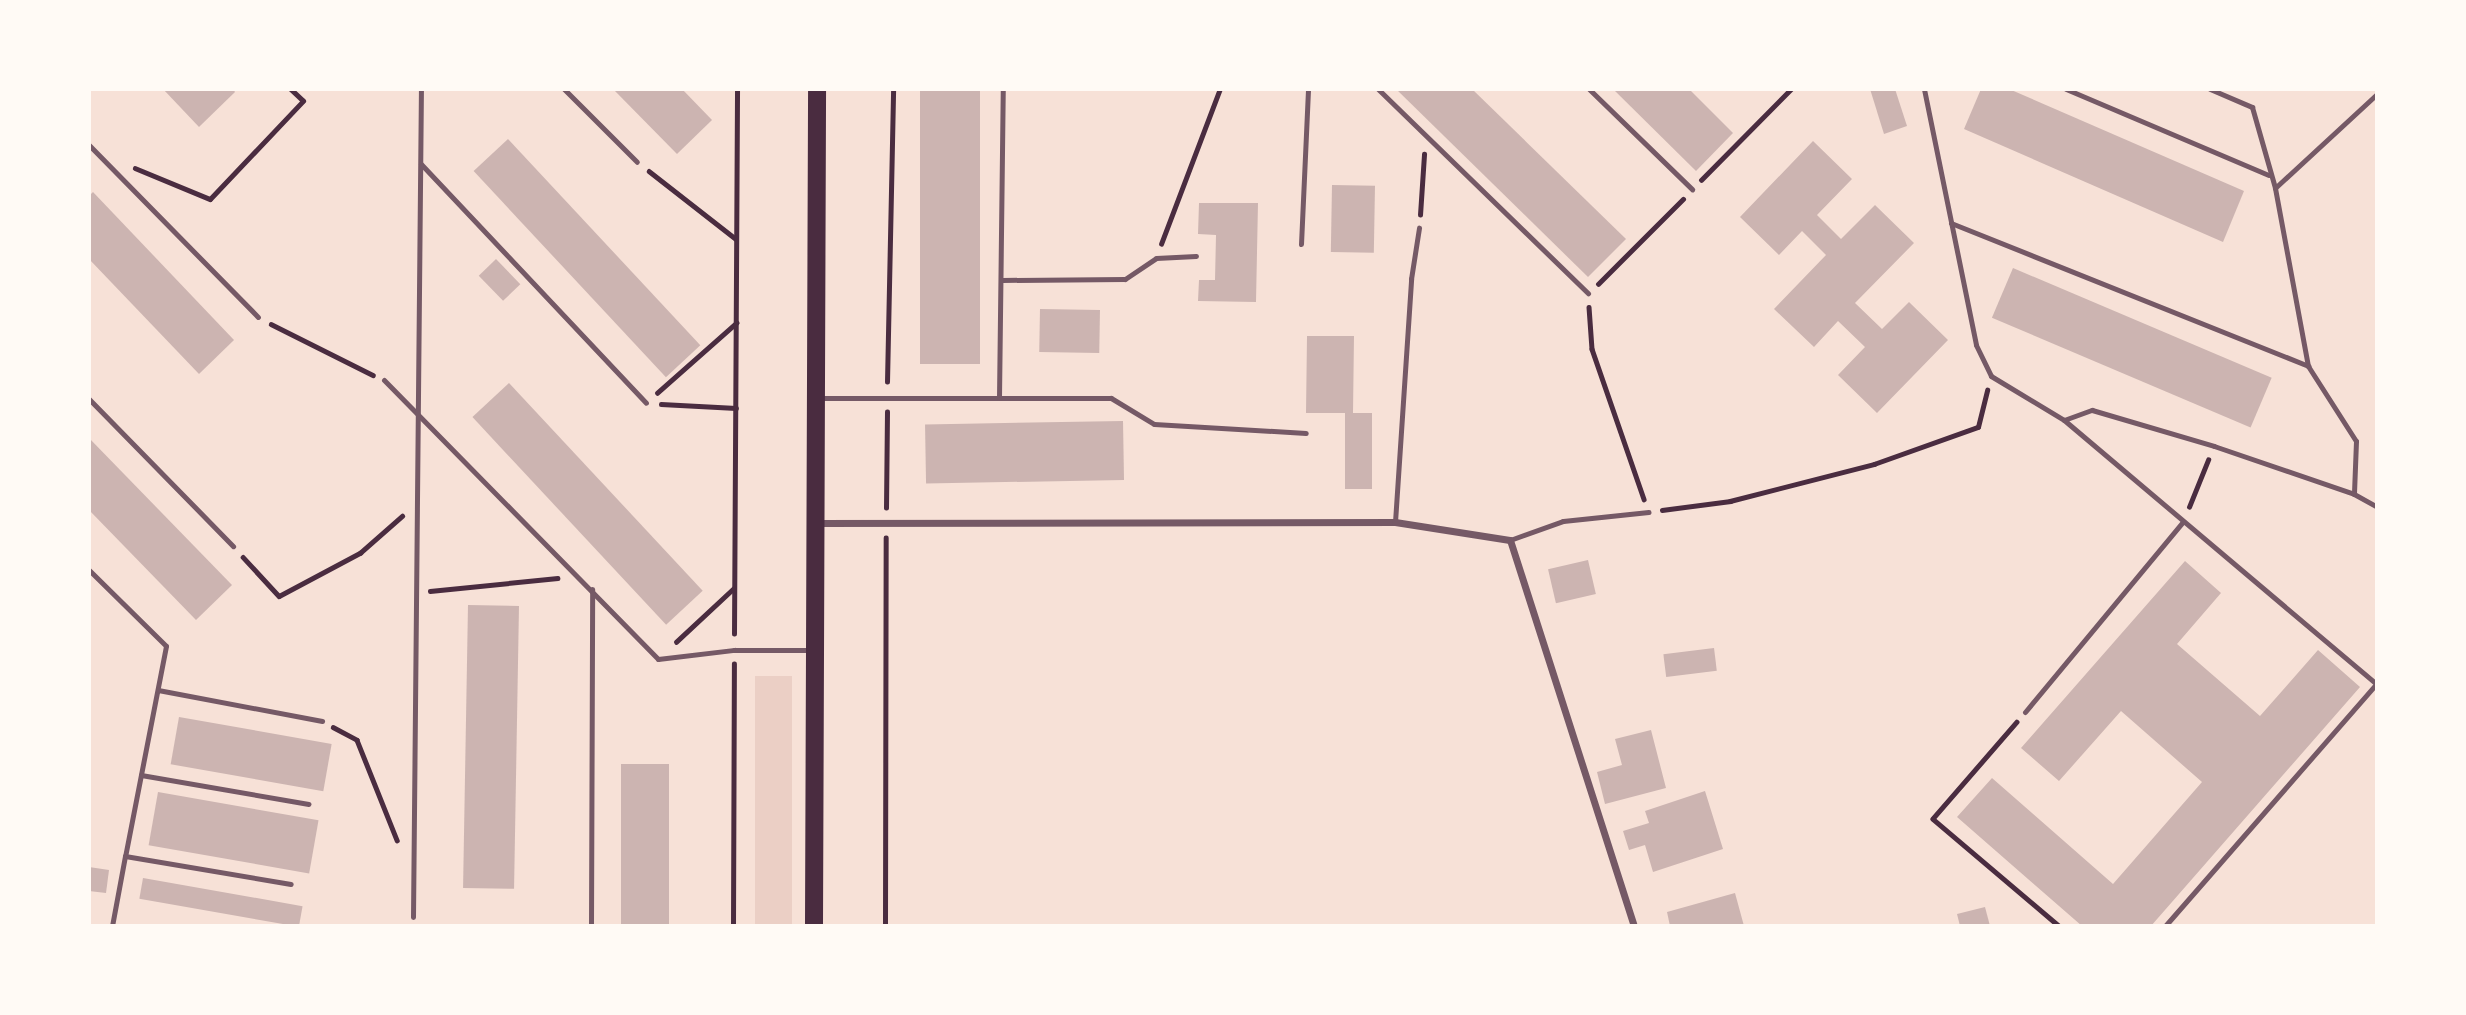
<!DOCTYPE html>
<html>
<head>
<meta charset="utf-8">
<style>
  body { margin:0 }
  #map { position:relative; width:2466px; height:1015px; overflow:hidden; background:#f7e1d7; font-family:"Fira Sans",sans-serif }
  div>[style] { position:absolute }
  .green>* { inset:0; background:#ebcfc5; transform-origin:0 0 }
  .building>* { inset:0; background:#ccb4b1; transform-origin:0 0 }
  .path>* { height:4.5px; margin:-2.25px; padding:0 2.25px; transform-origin:2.25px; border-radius:2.25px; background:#4a2c40 }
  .service>* { height:5px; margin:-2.5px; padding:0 2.5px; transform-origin:2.5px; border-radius:2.5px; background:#755966 }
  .minor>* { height:7px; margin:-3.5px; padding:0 3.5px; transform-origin:3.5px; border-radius:3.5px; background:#755966 }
  .primary>* { height:18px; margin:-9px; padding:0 9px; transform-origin:9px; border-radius:9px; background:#4a2c40 }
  span { translate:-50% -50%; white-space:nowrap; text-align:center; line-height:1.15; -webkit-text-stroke:5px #fffaf5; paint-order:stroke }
  .frame { position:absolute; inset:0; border:91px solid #fffaf5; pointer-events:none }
</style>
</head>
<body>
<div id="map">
  <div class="green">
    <div style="left:792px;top:676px;width:250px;height:37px;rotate:90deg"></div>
  </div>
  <div class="building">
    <div style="clip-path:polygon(163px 89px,233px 89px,235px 92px,199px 127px)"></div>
    <div style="clip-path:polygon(613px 89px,682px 89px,712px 120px,677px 154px)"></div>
    <div style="left:920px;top:89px;width:60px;height:275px"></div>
    <div style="clip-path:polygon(1396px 89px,1472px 89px,1626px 239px,1588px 277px)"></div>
    <div style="clip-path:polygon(1613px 89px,1689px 89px,1733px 133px,1696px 171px)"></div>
    <div style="clip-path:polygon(1870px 89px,1895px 89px,1907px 126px,1884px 134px)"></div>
    <div style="clip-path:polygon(1981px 89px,2009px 89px,2244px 191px,2223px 242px,1964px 129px)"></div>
    <div style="left:508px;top:139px;width:282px;height:47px;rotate:47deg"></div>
    <div style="clip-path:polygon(1813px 141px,1852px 179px,1817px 215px,1841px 239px,1875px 205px,1914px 243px,1855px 303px,1882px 329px,1909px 302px,1948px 340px,1877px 413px,1838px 375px,1865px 347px,1838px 321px,1814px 347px,1774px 309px,1826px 255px,1802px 231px,1779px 255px,1740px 217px)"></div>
    <div style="left:1332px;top:185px;width:43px;height:67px;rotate:1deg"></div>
    <div style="clip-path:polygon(93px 192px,234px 340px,199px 374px,89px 259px,89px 196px)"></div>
    <div style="clip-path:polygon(1199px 203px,1258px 203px,1256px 302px,1198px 301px,1199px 280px,1215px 280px,1216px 235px,1198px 234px)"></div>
    <div style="left:496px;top:259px;width:35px;height:24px;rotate:46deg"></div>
    <div style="left:2013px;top:268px;width:281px;height:54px;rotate:23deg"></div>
    <div style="left:1040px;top:309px;width:60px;height:43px;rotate:1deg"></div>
    <div style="clip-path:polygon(1307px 336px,1354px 336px,1353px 413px,1372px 413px,1372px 489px,1345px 489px,1345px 413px,1306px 413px)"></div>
    <div style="left:509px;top:383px;width:284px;height:50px;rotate:47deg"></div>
    <div style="left:1123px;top:421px;width:59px;height:198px;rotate:89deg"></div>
    <div style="clip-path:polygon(89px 438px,232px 585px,196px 620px,89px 510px)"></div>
    <div style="left:1588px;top:560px;width:35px;height:41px;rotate:77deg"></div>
    <div style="clip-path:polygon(2185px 561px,2221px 593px,2177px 644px,2260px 716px,2318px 650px,2360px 687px,2151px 926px,2082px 926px,1957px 817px,1992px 778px,2113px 884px,2202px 782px,2121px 711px,2059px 781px,2021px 748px)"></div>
    <div style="left:468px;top:605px;width:51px;height:283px;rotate:1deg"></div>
    <div style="left:1714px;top:648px;width:23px;height:51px;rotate:83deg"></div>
    <div style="left:179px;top:717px;width:155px;height:48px;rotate:10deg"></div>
    <div style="clip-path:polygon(1651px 730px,1666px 788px,1605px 804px,1597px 772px,1622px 765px,1615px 739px)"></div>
    <div style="left:621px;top:764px;width:48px;height:162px"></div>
    <div style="clip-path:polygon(1705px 791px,1723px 849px,1653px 872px,1645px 845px,1629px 850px,1623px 831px,1649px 823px,1645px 811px)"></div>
    <div style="left:158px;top:792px;width:163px;height:54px;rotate:10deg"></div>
    <div style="clip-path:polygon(89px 867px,109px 870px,106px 893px,89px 891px)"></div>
    <div style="left:143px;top:878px;width:162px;height:21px;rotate:10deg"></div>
    <div style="clip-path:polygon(1735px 893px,1744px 926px,1670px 926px,1667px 912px)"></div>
    <div style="clip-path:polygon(1985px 907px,1990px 926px,1960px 926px,1957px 914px)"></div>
  </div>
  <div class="path">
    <div style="left:135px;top:168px;width:81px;rotate:22.5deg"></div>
    <div style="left:210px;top:199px;width:135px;rotate:-46.5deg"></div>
    <div style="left:303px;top:101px;width:18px;rotate:-137deg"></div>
    <div style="left:649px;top:171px;width:110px;rotate:38deg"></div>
    <div style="left:1701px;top:180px;width:128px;rotate:-45.3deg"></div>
    <div style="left:1420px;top:215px;width:61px;rotate:-86.2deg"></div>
    <div style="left:1161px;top:244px;width:166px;rotate:-69.2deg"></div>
    <div style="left:1598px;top:284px;width:120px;rotate:-45deg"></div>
    <div style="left:1589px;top:307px;width:42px;rotate:85.9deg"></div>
    <div style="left:1592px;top:349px;width:159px;rotate:70.9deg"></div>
    <div style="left:271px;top:324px;width:114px;rotate:26.6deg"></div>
    <div style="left:887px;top:382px;width:293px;rotate:-88.8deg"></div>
    <div style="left:657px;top:393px;width:106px;rotate:-41.5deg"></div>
    <div style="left:661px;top:404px;width:75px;rotate:3.1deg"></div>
    <div style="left:2189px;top:507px;width:51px;rotate:-68deg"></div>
    <div style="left:886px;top:508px;width:96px;rotate:-89.4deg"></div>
    <div style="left:1662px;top:510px;width:69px;rotate:-7.5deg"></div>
    <div style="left:1730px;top:501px;width:149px;rotate:-14.4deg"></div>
    <div style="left:1874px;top:464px;width:110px;rotate:-19.6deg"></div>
    <div style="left:1978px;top:427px;width:38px;rotate:-76deg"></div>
    <div style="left:243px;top:557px;width:53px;rotate:47.3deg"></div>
    <div style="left:279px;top:596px;width:92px;rotate:-28deg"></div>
    <div style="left:360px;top:553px;width:56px;rotate:-41.4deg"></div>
    <div style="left:430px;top:591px;width:128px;rotate:-5.8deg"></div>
    <div style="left:734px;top:634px;width:545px;rotate:-89.68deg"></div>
    <div style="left:676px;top:642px;width:79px;rotate:-43deg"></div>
    <div style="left:2017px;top:722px;width:128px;rotate:130.9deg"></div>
    <div style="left:1933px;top:819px;width:165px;rotate:40.3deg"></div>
    <div style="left:333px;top:727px;width:27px;rotate:28deg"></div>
    <div style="left:357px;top:740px;width:108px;rotate:68.2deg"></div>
    <div style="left:733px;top:926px;width:262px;rotate:-89.8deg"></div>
    <div style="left:885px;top:926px;width:388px;rotate:-89.9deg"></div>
  </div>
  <div class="service">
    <div style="left:564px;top:89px;width:103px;rotate:45deg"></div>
    <div style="left:1378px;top:89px;width:293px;rotate:44.2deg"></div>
    <div style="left:1589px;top:89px;width:144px;rotate:44.2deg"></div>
    <div style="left:1924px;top:89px;width:261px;rotate:78.5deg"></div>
    <div style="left:1976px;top:345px;width:34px;rotate:64deg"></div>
    <div style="left:1991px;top:376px;width:85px;rotate:31.1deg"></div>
    <div style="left:2064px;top:420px;width:30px;rotate:-20deg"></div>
    <div style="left:2092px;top:410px;width:127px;rotate:16.4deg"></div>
    <div style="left:2214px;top:446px;width:148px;rotate:18.9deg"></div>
    <div style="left:2354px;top:494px;width:26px;rotate:29deg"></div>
    <div style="left:2066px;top:89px;width:220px;rotate:23deg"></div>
    <div style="left:2210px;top:89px;width:46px;rotate:23.2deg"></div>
    <div style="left:2252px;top:107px;width:84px;rotate:74.1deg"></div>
    <div style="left:2275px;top:188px;width:181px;rotate:79.5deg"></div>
    <div style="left:2308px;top:366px;width:89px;rotate:57.4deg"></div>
    <div style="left:2356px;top:441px;width:53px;rotate:92.2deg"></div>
    <div style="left:89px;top:145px;width:241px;rotate:45.5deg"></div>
    <div style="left:421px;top:164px;width:328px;rotate:46.7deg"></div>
    <div style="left:2275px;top:188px;width:139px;rotate:-42.7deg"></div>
    <div style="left:1951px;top:223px;width:385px;rotate:21.8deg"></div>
    <div style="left:1301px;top:244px;width:155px;rotate:-87.4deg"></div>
    <div style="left:1002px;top:280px;width:123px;rotate:-0.5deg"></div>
    <div style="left:1125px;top:279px;width:37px;rotate:-34deg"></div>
    <div style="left:1156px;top:258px;width:40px;rotate:-2.9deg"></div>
    <div style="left:384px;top:380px;width:391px;rotate:45.5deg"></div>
    <div style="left:658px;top:659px;width:77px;rotate:-6.8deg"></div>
    <div style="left:734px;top:650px;width:79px"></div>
    <div style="left:820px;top:398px;width:291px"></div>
    <div style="left:1111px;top:398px;width:50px;rotate:31.2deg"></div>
    <div style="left:1154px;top:424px;width:152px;rotate:3.4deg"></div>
    <div style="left:999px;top:398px;width:309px;rotate:-89.3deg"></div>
    <div style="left:89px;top:399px;width:206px;rotate:45.6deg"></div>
    <div style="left:2064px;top:420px;width:407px;rotate:40.2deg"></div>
    <div style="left:1395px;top:522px;width:244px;rotate:-86.2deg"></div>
    <div style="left:1411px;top:279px;width:52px;rotate:-81.1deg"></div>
    <div style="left:1510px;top:540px;width:56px;rotate:-19.7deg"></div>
    <div style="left:1563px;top:521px;width:86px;rotate:-6deg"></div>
    <div style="left:89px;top:570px;width:108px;rotate:44.6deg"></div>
    <div style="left:166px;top:646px;width:214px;rotate:101deg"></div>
    <div style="left:125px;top:856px;width:168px;rotate:9.6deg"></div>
    <div style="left:158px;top:690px;width:167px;rotate:10.7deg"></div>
    <div style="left:2025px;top:712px;width:247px;rotate:-50.3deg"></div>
    <div style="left:141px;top:775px;width:170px;rotate:9.8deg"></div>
    <div style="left:413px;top:917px;width:828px;rotate:-89.45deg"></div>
    <div style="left:112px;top:926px;width:71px;rotate:-79.5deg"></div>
    <div style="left:591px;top:926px;width:337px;rotate:-89.8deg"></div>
    <div style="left:2165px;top:926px;width:322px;rotate:-48.9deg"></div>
  </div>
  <div class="minor">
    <div style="left:815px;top:523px;width:580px;rotate:-0.1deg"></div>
    <div style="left:1395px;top:522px;width:116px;rotate:8.9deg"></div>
    <div style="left:1510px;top:540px;width:405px;rotate:72.2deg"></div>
  </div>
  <div class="primary">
    <div style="left:814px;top:926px;width:837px;rotate:-89.79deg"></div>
  </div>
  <div class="frame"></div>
</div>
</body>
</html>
